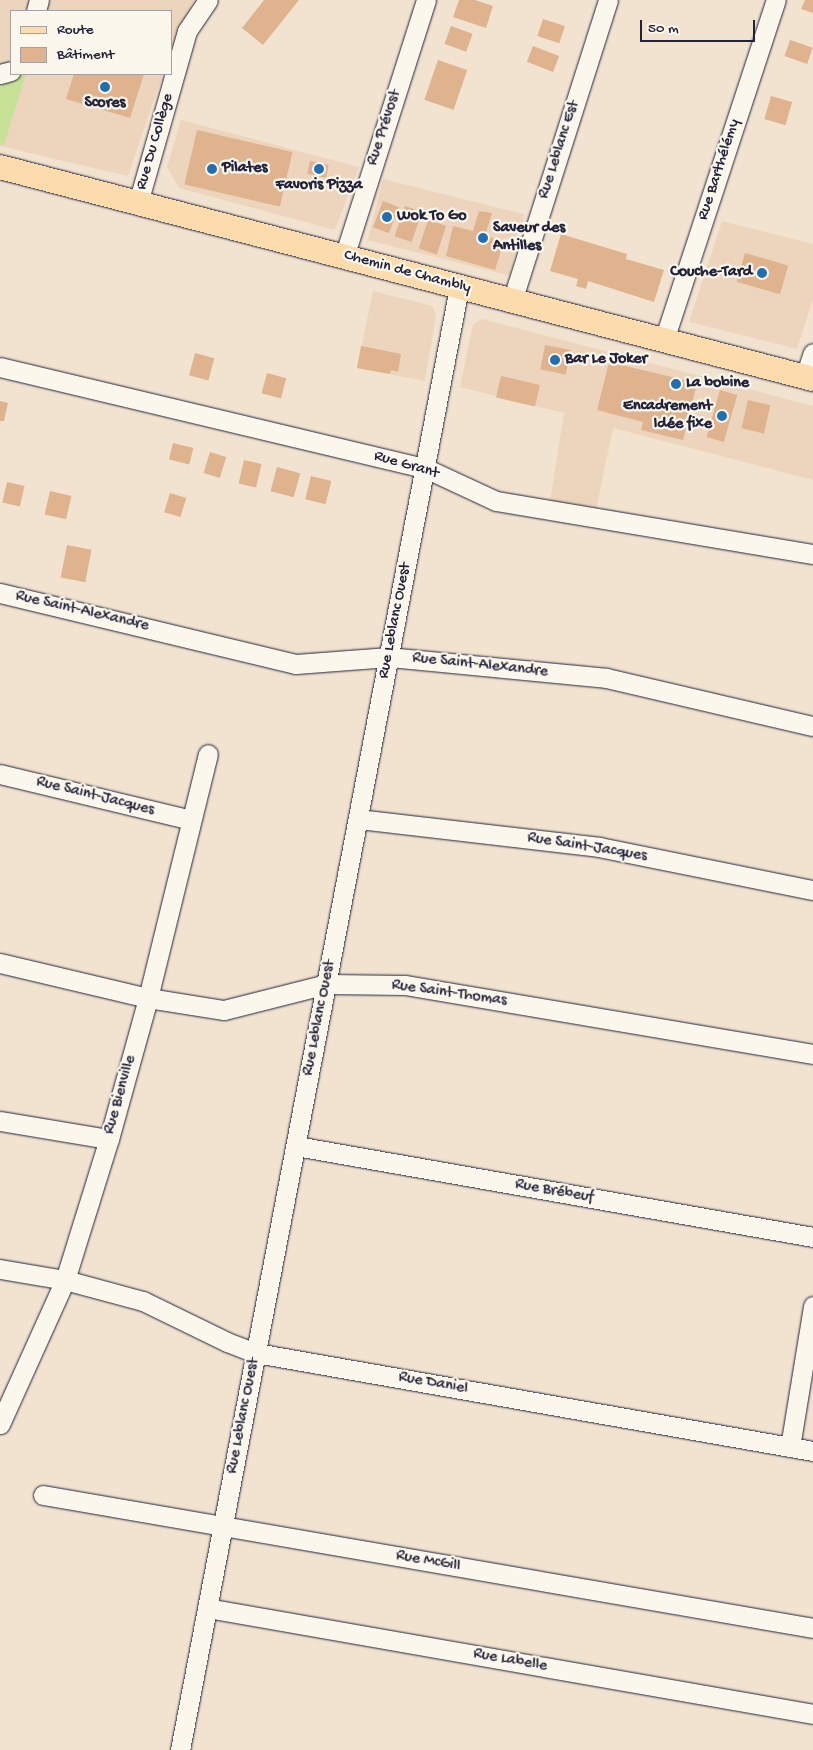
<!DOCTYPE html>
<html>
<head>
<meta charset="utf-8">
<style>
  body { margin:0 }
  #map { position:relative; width:813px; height:1750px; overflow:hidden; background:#f2e3d0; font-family:"Gochi Hand",sans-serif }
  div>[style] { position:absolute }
  .built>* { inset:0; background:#ecd5bc; transform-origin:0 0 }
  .green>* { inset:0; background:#c7e197 }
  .building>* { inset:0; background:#deb38e; transform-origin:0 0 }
  .roads { filter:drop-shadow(0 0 1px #22223b) drop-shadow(0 0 1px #22223b) }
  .minor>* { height:19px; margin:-9.5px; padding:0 9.5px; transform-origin:9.5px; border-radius:9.5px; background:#fbf7ec }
  .major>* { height:24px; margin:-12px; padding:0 12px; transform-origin:12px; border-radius:12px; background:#fcdcac }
  .dots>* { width:14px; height:14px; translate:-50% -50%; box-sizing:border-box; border:2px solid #fbf7ec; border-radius:50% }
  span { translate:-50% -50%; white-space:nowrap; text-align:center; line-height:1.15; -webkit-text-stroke:4.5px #fbf7ec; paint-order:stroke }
  .poi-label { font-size:16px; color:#22223b; font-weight:700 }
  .left { translate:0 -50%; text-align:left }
  .right { translate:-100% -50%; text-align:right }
  .street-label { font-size:16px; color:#22223b }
  .legend { position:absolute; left:10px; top:10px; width:162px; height:65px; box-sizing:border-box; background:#fbf7ec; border:1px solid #a4a2a5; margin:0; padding:6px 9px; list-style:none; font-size:15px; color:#22223b }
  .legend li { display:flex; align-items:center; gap:10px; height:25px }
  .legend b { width:25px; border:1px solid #a4a2a5 }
  .scale { position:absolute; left:640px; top:20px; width:115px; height:22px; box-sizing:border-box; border:2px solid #22223b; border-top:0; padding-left:6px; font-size:15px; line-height:18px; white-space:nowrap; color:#22223b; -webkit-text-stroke:4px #fbf7ec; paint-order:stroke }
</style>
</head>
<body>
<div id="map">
  <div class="built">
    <div style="clip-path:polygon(0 0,194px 0,171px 49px,171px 11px,11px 11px,11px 74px,163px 74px,128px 176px,0 146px)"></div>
    <div style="clip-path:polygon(181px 120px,359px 167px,335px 230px,179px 188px,167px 167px)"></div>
    <div style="left:383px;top:179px;width:146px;height:63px;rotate:14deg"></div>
    <div style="clip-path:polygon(722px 221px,813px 244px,813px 299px,797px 349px,689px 322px)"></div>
    <div style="clip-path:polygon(373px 291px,432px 306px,436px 315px,425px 381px,357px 368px)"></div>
    <div style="clip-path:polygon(482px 319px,813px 406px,813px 480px,613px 428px,596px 510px,550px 501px,564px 413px,460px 387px,473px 324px)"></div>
  </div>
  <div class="green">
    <div style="clip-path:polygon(26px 74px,4px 145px,0 144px,0 85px)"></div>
  </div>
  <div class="building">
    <div style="clip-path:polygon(264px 0,299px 0,263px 45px,242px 28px)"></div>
    <div style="clip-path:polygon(459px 0,475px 0,493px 6px,486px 28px,453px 17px)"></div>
    <div style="clip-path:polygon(805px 0,813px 0,813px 13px,801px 9px)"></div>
    <div style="left:543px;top:19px;width:23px;height:18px;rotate:18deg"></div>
    <div style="left:451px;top:26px;width:23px;height:19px;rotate:20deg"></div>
    <div style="left:790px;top:40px;width:24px;height:17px;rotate:19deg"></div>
    <div style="left:533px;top:46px;width:28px;height:17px;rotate:21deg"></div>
    <div style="left:438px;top:60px;width:31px;height:42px;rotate:19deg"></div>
    <div style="clip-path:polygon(74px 74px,144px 74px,130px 118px,66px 99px)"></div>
    <div style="left:771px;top:96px;width:22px;height:24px;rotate:16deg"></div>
    <div style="left:197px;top:130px;width:98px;height:56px;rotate:13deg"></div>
    <div style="left:310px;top:161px;width:19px;height:13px;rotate:12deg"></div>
    <div style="left:383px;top:201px;width:17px;height:28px;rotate:21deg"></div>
    <div style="left:405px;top:206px;width:18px;height:32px;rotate:19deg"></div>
    <div style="clip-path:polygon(479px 211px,492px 213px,485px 236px,504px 241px,495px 270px,446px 256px,453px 226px,473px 231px)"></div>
    <div style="left:428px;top:220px;width:19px;height:30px;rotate:18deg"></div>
    <div style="clip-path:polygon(561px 234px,627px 254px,626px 259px,664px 270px,654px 302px,588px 281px,586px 289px,576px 286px,578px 279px,550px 271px)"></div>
    <div style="left:745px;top:253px;width:45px;height:30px;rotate:16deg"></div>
    <div style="left:545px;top:345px;width:26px;height:25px;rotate:11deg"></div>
    <div style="clip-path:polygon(361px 346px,401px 354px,398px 372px,391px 370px,390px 374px,357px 368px)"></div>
    <div style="left:195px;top:353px;width:20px;height:23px;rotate:15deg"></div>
    <div style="clip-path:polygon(609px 362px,697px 383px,683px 440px,641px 430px,643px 422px,597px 410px)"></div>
    <div style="left:267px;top:373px;width:20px;height:21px;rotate:15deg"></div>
    <div style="left:501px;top:376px;width:40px;height:22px;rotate:13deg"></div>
    <div style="left:720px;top:390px;width:18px;height:49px;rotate:16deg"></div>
    <div style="left:748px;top:400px;width:23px;height:29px;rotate:13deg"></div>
    <div style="clip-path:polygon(0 401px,8px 403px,4px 421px,0 421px)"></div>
    <div style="left:173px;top:443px;width:21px;height:17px;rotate:14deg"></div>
    <div style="left:210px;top:452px;width:17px;height:22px;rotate:17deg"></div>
    <div style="left:244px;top:460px;width:18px;height:24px;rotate:13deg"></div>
    <div style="left:277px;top:467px;width:24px;height:25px;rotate:15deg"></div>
    <div style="left:311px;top:476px;width:21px;height:24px;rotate:14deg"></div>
    <div style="left:7px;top:482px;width:18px;height:21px;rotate:13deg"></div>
    <div style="left:50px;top:491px;width:22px;height:24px;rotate:13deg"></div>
    <div style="left:170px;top:493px;width:17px;height:20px;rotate:17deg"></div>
    <div style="left:67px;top:545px;width:25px;height:33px;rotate:11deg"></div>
  </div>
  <div class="roads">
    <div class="minor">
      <div style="left:36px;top:11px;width:11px;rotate:-75deg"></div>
      <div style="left:0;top:74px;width:11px;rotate:-15deg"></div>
      <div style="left:138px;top:203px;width:179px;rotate:-74.1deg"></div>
      <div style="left:187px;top:31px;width:37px;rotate:-56deg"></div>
      <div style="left:344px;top:257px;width:270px;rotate:-72.3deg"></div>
      <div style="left:512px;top:301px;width:316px;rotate:-72.3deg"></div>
      <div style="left:664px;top:340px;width:358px;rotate:-71.8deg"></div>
      <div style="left:0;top:367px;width:437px;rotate:13.4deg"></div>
      <div style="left:425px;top:468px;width:78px;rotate:24.9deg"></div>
      <div style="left:496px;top:501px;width:321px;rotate:9.5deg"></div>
      <div style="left:805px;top:377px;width:25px;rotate:-72deg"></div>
      <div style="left:0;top:593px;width:304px;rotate:13.5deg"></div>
      <div style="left:296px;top:664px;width:93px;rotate:-4.3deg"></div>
      <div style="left:389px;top:657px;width:218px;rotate:5.5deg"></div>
      <div style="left:606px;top:678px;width:212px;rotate:13.1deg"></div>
      <div style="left:0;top:774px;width:196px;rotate:13.5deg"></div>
      <div style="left:358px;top:819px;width:243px;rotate:6.6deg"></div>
      <div style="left:599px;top:847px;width:218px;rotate:11.4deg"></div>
      <div style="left:0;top:963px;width:152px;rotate:13.3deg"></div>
      <div style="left:148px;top:998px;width:77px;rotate:9deg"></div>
      <div style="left:224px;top:1010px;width:106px;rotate:-14.2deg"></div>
      <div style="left:327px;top:984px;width:78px;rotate:0.7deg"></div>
      <div style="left:405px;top:985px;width:414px;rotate:9.6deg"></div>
      <div style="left:0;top:1121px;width:110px;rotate:9.4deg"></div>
      <div style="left:296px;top:1146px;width:525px;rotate:9.98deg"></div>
      <div style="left:0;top:1269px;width:66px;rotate:9.6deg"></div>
      <div style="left:65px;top:1280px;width:81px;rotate:15.1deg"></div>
      <div style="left:143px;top:1301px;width:93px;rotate:26deg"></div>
      <div style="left:227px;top:1342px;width:31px;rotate:21deg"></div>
      <div style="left:256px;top:1353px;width:566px;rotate:9.98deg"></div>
      <div style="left:0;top:1424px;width:158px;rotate:-65.7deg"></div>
      <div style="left:65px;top:1280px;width:148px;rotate:-72.7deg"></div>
      <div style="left:109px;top:1139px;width:146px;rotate:-74.5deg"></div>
      <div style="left:148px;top:998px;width:251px;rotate:-76.2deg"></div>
      <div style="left:790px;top:1447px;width:143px;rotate:-80.7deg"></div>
      <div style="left:43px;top:1495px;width:781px;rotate:9.8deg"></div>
      <div style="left:207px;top:1608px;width:615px;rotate:9.92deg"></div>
      <div style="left:180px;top:1750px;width:1489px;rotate:-79.2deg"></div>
    </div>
    <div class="major">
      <div style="left:0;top:167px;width:840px;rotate:14.62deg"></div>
    </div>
  </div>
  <div class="dots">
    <div style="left:105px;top:87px;background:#1f6fb2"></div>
    <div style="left:212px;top:169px;background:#1f6fb2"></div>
    <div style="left:319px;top:169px;background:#1f6fb2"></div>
    <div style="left:387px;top:217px;background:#1f6fb2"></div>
    <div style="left:483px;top:238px;background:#1f6fb2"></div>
    <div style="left:762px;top:273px;background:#1f6fb2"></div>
    <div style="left:555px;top:360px;background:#1f6fb2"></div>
    <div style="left:676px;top:384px;background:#1f6fb2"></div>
    <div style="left:722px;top:416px;background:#1f6fb2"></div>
  </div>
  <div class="poi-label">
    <span style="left:105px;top:104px">Scores</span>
    <span class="left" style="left:222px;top:169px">Pilates</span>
    <span style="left:319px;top:186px">Favoris Pizza</span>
    <span class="left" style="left:397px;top:217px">Wok To Go</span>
    <span class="left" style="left:493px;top:238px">Saveur des<br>Antilles</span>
    <span class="right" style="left:752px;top:273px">Couche-Tard</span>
    <span class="left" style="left:565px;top:360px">Bar Le Joker</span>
    <span class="left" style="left:686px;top:384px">La bobine</span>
    <span class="right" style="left:712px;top:416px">Encadrement<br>Idée fixe</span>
  </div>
  <div class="street-label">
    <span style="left:385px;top:128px;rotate:-72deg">Rue Prévost</span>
    <span style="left:156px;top:142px;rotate:-74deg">Rue Du Collège</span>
    <span style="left:560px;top:150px;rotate:-72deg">Rue Leblanc Est</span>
    <span style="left:720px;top:170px;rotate:-72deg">Rue Barthélémy</span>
    <span style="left:407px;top:273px;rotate:15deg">Chemin de Chambly</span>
    <span style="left:406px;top:466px;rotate:16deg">Rue Grant</span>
    <span style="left:82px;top:612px;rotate:13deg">Rue Saint-Alexandre</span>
    <span style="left:396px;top:621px;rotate:-79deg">Rue Leblanc Ouest</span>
    <span style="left:480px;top:666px;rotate:6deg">Rue Saint-Alexandre</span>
    <span style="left:95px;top:797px;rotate:14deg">Rue Saint-Jacques</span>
    <span style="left:587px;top:848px;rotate:9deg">Rue Saint-Jacques</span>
    <span style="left:449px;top:994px;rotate:8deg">Rue Saint-Thomas</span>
    <span style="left:320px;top:1018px;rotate:-79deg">Rue Leblanc Ouest</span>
    <span style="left:121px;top:1095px;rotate:-74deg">Rue Bienville</span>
    <span style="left:554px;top:1192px;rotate:10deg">Rue Brébeuf</span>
    <span style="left:433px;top:1384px;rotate:10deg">Rue Daniel</span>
    <span style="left:244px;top:1416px;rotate:-79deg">Rue Leblanc Ouest</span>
    <span style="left:428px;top:1562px;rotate:10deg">Rue McGill</span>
    <span style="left:510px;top:1661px;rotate:10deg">Rue Labelle</span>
  </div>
  <ul class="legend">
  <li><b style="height:6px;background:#fcdcac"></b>Route</li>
  <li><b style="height:14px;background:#deb38e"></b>Bâtiment</li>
  </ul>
  <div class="scale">50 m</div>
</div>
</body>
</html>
